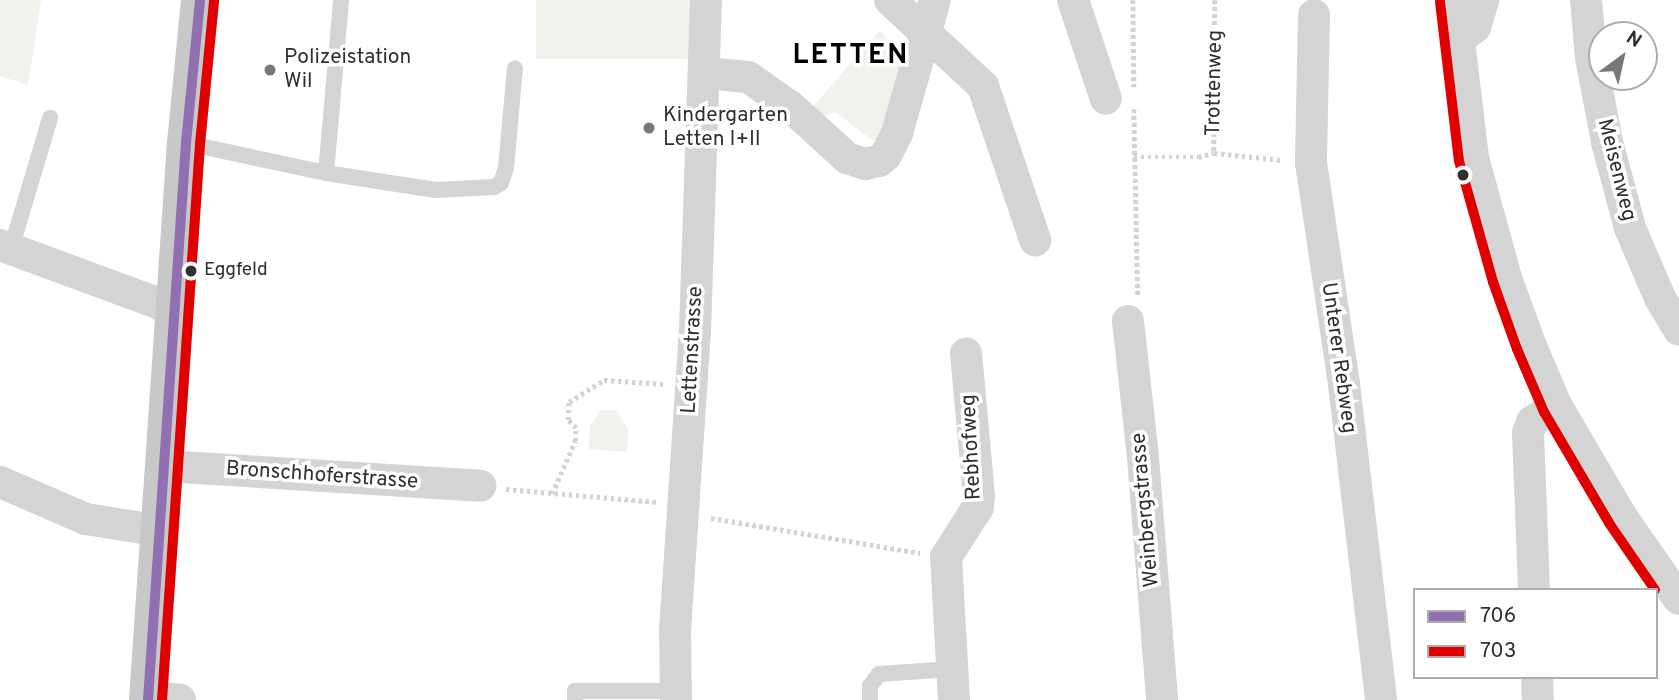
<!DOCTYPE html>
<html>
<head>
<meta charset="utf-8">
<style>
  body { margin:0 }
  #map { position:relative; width:1679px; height:700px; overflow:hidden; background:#fff; font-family:Overpass,sans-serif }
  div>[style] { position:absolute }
  .green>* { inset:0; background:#f0f2ec; transform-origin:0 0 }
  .path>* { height:4.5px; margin-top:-2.25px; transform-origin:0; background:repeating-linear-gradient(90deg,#d3d3d3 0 3.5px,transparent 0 7px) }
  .lane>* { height:16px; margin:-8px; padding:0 8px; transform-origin:8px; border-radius:8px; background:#d4d4d4 }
  .street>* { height:32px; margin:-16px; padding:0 16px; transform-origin:16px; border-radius:16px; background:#d4d4d4 }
  .primary>* { height:38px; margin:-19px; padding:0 19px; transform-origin:19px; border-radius:19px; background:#c8c8c8 }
  .bus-1>* { height:10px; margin:-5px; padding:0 5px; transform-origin:5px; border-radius:5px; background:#9070b0 }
  .bus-2>* { height:10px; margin:-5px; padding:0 5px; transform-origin:5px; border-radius:5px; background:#e00000 }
  .dots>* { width:19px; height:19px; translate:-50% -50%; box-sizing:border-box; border:4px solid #fff; border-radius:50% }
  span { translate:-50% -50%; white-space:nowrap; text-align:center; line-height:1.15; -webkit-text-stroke:7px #fff; paint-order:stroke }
  .bus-label { font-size:19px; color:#303030 }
  .left { translate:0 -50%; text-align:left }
  .poi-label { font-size:21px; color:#303030 }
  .street-label { font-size:21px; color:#303030 }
  .district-label { font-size:28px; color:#000; font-weight:700; letter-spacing:2px }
  .legend { position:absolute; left:1413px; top:588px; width:245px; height:91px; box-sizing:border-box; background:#fff; border:2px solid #acacac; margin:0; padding:9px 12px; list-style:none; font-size:21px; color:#303030 }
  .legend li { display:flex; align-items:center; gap:14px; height:35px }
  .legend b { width:35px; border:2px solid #acacac }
  .north { position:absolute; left:1588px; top:21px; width:70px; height:70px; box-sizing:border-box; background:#fff; border:2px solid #acacac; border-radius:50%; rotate:33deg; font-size:19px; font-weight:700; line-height:28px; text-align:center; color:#303030 }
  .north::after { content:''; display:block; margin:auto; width:24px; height:32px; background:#787878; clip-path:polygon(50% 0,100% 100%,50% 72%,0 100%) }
</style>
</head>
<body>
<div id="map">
  <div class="green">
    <div style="clip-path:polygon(0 0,41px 0,28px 85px,0 76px)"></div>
    <div style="left:536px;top:0;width:155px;height:59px"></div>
    <div style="clip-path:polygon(880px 30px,898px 53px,910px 40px,911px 54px,875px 149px,875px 142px,836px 113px,812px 117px,807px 113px)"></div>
    <div style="clip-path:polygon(601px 410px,616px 410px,628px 429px,627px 452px,589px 449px,590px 426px)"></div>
  </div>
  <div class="path">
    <div style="left:1133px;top:0;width:87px;rotate:89.3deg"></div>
    <div style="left:1215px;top:0;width:153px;rotate:90.4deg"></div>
    <div style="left:1214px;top:153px;width:68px;rotate:5.9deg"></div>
    <div style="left:1134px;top:109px;width:188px;rotate:88.8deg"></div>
    <div style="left:1134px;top:157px;width:64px"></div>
    <div style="left:1198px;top:157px;width:16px;rotate:-14deg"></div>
    <div style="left:506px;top:489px;width:153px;rotate:4.9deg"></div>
    <div style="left:552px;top:494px;width:58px;rotate:-66.5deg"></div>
    <div style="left:575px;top:441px;width:13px;rotate:-86deg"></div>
    <div style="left:576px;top:428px;width:11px;rotate:-135deg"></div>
    <div style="left:568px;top:420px;width:18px;rotate:-87deg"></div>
    <div style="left:569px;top:402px;width:41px;rotate:-32.2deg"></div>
    <div style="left:604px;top:380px;width:60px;rotate:3.8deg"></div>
    <div style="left:711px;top:518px;width:212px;rotate:9.5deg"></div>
  </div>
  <div class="lane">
    <div style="left:186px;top:143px;width:143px;rotate:12.1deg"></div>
    <div style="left:326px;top:173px;width:111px;rotate:8.8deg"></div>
    <div style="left:436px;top:190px;width:58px;rotate:-3deg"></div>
    <div style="left:494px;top:187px;width:8px;rotate:-30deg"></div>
    <div style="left:501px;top:183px;width:16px;rotate:-72deg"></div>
    <div style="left:506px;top:168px;width:100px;rotate:-84.9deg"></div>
    <div style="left:326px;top:173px;width:174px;rotate:-85deg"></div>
    <div style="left:11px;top:249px;width:137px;rotate:-73.4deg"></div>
    <div style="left:575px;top:700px;width:9px;rotate:-90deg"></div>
    <div style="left:575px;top:691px;width:100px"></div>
    <div style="left:870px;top:700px;width:14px;rotate:-90deg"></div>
    <div style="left:870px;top:686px;width:15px;rotate:-53deg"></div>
    <div style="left:879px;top:674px;width:73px;rotate:-3.9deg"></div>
  </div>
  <div class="street">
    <div style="left:890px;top:0;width:127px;rotate:42.8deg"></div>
    <div style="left:983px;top:86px;width:163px;rotate:71.3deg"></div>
    <div style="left:1073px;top:0;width:104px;rotate:71.6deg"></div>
    <div style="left:1454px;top:0;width:159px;rotate:83.1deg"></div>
    <div style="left:1473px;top:158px;width:124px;rotate:74.6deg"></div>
    <div style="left:1506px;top:278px;width:70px;rotate:70deg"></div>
    <div style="left:1530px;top:344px;width:66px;rotate:66.9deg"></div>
    <div style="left:1556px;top:405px;width:129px;rotate:59.6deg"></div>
    <div style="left:1621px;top:516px;width:101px;rotate:55.1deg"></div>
    <div style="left:1586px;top:0;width:58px;rotate:85.1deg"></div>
    <div style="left:1591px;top:58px;width:86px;rotate:79.2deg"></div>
    <div style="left:1607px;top:142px;width:89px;rotate:75deg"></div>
    <div style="left:1630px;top:228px;width:76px;rotate:66.8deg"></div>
    <div style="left:1660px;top:298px;width:37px;rotate:59deg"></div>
    <div style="left:1314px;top:15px;width:148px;rotate:91.2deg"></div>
    <div style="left:1311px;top:163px;width:223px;rotate:81.5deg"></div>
    <div style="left:1344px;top:384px;width:318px;rotate:83.3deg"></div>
    <div style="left:1457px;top:41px;width:23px;rotate:-38deg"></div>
    <div style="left:1475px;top:27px;width:28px;rotate:-73deg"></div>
    <div style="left:705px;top:73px;width:43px;rotate:5.3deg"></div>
    <div style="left:748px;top:77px;width:52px;rotate:34.9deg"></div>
    <div style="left:791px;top:107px;width:76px;rotate:42.3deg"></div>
    <div style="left:847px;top:158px;width:19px;rotate:18deg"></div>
    <div style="left:865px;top:164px;width:14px;rotate:-12deg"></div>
    <div style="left:879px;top:161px;width:9px;rotate:-41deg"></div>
    <div style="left:886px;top:155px;width:25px;rotate:-63deg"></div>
    <div style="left:897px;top:133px;width:138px;rotate:-74.1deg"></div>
    <div style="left:0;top:245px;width:165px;rotate:20.2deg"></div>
    <div style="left:155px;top:302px;width:22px;rotate:27deg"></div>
    <div style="left:1128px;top:321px;width:137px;rotate:83.7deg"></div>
    <div style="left:1143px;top:457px;width:244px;rotate:85.5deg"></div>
    <div style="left:165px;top:466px;width:316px;rotate:3.6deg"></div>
    <div style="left:0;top:482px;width:94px;rotate:23.3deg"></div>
    <div style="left:86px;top:519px;width:76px;rotate:9.1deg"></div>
    <div style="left:1534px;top:590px;width:157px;rotate:-92.2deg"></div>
    <div style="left:1528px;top:433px;width:12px;rotate:-70deg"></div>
    <div style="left:1532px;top:422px;width:29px;rotate:-35deg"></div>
    <div style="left:1537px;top:677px;width:23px;rotate:88deg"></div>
    <div style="left:148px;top:697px;width:32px;rotate:5deg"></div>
    <div style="left:676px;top:700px;width:69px;rotate:-90.8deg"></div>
    <div style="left:675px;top:631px;width:301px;rotate:-86.2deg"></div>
    <div style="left:695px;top:331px;width:331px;rotate:-88.1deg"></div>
    <div style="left:954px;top:700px;width:143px;rotate:-93.2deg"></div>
    <div style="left:946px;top:557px;width:59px;rotate:-57.4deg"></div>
    <div style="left:978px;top:507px;width:11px;rotate:-85deg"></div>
    <div style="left:979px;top:496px;width:143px;rotate:-95.2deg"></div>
  </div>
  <div class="primary">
    <div style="left:148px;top:700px;width:558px;rotate:-86.1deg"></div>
    <div style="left:186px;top:143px;width:144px;rotate:-84.4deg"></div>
  </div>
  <div class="bus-1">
    <div style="left:148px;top:700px;width:558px;rotate:-86.1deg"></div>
    <div style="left:186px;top:143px;width:144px;rotate:-84.4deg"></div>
  </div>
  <div class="bus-2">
    <div style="left:1440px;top:2px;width:160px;rotate:83.2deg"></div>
    <div style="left:1459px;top:161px;width:126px;rotate:74.3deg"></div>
    <div style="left:1493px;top:282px;width:71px;rotate:70.3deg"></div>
    <div style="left:1517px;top:349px;width:69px;rotate:66.8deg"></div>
    <div style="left:1544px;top:412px;width:129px;rotate:59.6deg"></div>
    <div style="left:1609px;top:523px;width:81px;rotate:55.5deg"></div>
    <div style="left:162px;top:700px;width:557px;rotate:-86.09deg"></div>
    <div style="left:200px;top:144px;width:144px;rotate:-84.4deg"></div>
  </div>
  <div class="dots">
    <div style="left:270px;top:70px;background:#787878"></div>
    <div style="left:649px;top:128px;background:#787878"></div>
    <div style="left:1463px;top:175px;background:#303030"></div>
    <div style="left:191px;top:271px;background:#303030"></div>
  </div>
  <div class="bus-label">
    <span class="left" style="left:204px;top:271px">Eggfeld</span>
  </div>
  <div class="poi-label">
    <span class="left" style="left:284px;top:70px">Polizeistation<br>Wil</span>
    <span class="left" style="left:663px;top:128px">Kindergarten<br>Letten I+II</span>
  </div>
  <div class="street-label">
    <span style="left:1215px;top:83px;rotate:-89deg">Trottenweg</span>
    <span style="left:1616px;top:170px;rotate:76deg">Meisenweg</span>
    <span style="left:693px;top:350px;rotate:-87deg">Lettenstrasse</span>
    <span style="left:1338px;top:358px;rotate:82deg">Unterer Rebweg</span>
    <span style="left:972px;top:447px;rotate:-93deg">Rebhofweg</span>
    <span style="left:322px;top:476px;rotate:4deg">Bronschhoferstrasse</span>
    <span style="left:1146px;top:510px;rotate:-95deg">Weinbergstrasse</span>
  </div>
  <div class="district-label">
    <span style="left:851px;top:56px">LETTEN</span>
  </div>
  <ul class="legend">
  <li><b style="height:9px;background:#9070b0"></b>706</li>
  <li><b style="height:9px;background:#e00000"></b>703</li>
  </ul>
  <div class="north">N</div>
</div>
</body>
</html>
